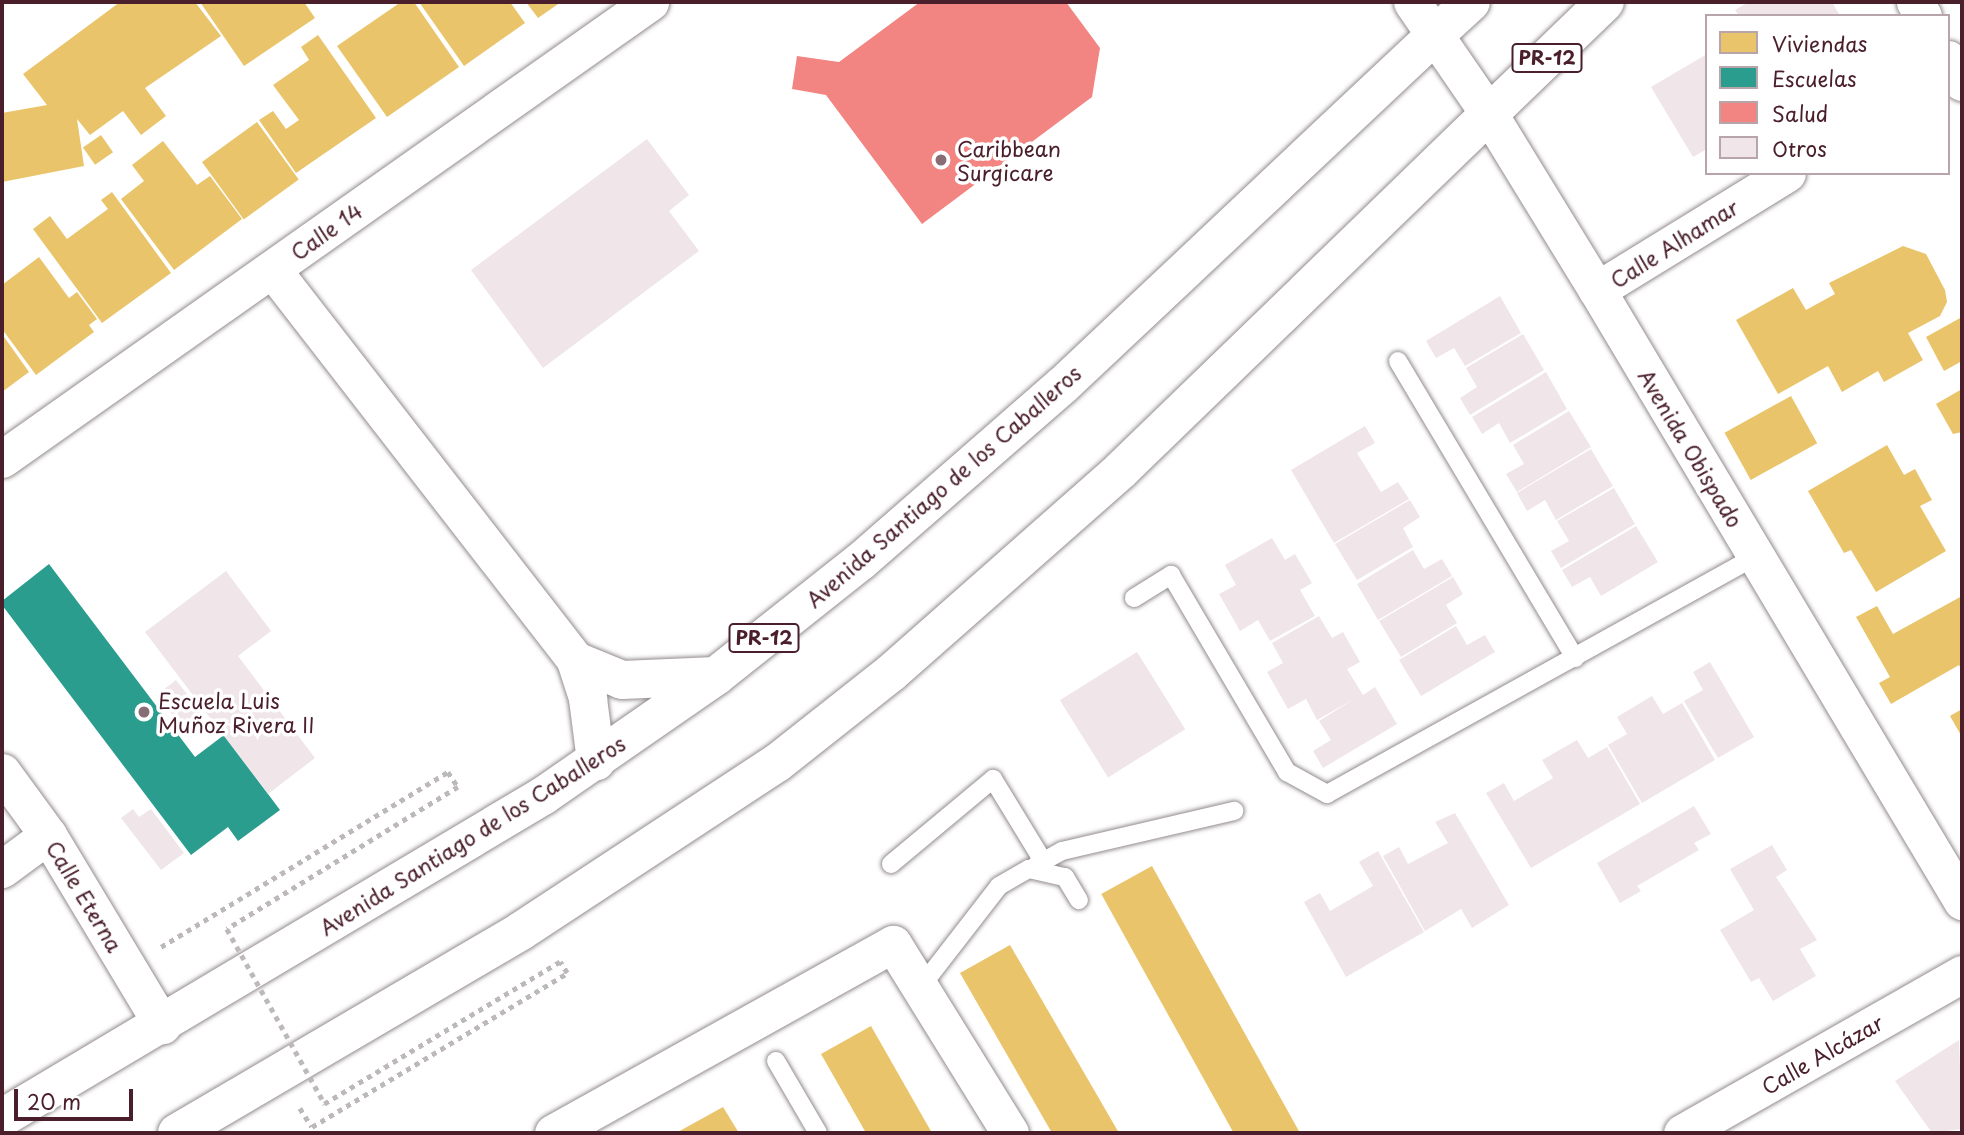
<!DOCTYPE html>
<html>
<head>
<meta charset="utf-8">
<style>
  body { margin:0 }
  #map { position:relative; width:1964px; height:1135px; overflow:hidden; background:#fff; font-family:"Playpen Sans",sans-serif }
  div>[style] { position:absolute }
  .homes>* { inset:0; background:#e9c46a; transform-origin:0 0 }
  .schools>* { inset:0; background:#2a9d8f }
  .health>* { inset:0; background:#f28482 }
  .building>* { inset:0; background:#f0e5e9; transform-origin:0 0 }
  .path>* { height:4.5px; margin-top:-2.25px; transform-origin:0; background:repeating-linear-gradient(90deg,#bdb8b9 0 5px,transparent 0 10px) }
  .roads { filter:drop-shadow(0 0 2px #948c8e) drop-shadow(0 0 2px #948c8e) }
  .service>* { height:18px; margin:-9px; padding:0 9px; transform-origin:9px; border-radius:9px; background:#fff }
  .minor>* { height:37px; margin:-18.5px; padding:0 18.5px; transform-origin:18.5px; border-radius:18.5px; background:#fff }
  .primary>* { height:38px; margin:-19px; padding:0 19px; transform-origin:19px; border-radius:19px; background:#fff }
  .motorway>* { height:38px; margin:-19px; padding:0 19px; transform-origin:19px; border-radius:19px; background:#fff }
  .path-bridge>* { height:4.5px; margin-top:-2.25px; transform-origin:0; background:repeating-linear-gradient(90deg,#bdb8b9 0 5px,transparent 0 10px) }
  .dots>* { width:19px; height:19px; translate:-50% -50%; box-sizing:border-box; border:4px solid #fff; border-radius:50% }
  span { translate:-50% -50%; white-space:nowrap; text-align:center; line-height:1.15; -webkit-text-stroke:7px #fff; paint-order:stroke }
  .shield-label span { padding:2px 5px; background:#fff; border:2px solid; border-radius:5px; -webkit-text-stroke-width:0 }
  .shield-label { font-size:19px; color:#4a1f2b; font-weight:700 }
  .poi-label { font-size:21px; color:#4a1f2b }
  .left { translate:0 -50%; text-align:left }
  .street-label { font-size:21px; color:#4a1f2b }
  .frame { position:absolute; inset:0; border:4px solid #4a1f2b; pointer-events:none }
  .legend { position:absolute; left:1705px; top:14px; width:245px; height:161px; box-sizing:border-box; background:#fff; border:2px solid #b7a5aa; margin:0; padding:9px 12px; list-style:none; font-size:21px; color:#4a1f2b }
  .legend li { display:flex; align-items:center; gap:14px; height:35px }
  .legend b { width:35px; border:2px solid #b7a5aa }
  .scale { position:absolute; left:14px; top:1089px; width:119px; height:32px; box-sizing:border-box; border:4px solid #4a1f2b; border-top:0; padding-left:9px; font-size:21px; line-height:24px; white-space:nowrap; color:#4a1f2b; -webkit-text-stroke:5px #fff; paint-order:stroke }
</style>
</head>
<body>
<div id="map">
  <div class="homes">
    <div style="clip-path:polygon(120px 2px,195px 2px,221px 36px,145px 88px,166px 116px,141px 135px,123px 111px,90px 135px,77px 119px,84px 166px,2px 182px,2px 113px,47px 105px,23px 74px)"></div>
    <div style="clip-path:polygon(200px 2px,304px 2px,315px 18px,244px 66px)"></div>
    <div style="clip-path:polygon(401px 2px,414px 2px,459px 67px,387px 117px,337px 46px)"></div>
    <div style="clip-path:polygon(419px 2px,510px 2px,525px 23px,464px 66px)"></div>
    <div style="clip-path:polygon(526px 2px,561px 2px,538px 18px)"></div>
    <div style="clip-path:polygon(318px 35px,376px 118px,296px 173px,259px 120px,273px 111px,286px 129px,299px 120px,273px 85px,309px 60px,301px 47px)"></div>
    <div style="left:257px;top:122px;width:71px;height:68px;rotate:54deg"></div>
    <div style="left:101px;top:135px;width:21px;height:22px;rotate:55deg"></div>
    <div style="clip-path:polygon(163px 141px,197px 185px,210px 176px,242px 219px,174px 270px,121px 199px,144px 181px,132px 165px)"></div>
    <div style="clip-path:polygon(112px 192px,171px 273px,102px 323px,33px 229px,50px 216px,67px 239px,108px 209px,101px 200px)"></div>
    <div style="clip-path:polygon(1903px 246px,1926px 254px,1945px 290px,1947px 302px,1940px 316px,1908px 333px,1923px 360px,1884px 382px,1878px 371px,1842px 392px,1828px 366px,1778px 394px,1736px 320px,1793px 288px,1806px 310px,1835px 294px,1829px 283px)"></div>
    <div style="clip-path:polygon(39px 257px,69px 298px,77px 292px,97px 319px,89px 325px,94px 332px,36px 375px,2px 329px,2px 285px)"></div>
    <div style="clip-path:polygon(1962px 317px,1962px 361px,1944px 371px,1926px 337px)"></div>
    <div style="clip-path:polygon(2px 334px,29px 372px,2px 392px)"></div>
    <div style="clip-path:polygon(1962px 389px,1962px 432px,1953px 434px,1936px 404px)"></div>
    <div style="left:1791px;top:396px;width:54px;height:76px;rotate:61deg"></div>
    <div style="clip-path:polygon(1887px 445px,1904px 475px,1915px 469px,1932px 500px,1920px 506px,1946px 551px,1876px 592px,1851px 550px,1844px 553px,1808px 491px)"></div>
    <div style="clip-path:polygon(1962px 596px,1962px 671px,1959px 665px,1891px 704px,1879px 683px,1890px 677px,1856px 617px,1877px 606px,1893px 634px)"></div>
    <div style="clip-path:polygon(1962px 709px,1962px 737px,1950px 716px)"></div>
    <div style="left:1152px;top:866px;width:307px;height:58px;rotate:61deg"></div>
    <div style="clip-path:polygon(1010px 945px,1119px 1133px,1052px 1133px,960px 973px)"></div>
    <div style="clip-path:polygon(871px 1026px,932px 1133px,866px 1133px,821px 1054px)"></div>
    <div style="clip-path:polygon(723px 1107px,739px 1133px,676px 1133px)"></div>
  </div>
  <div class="schools">
    <div style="clip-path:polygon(49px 564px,195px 757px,224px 735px,280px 810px,238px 841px,228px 827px,191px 855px,2px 605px,2px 601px)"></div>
  </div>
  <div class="health">
    <div style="clip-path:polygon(920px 2px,1066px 2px,1100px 48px,1092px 97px,922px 224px,826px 95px,792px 89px,797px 56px,839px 62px)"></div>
  </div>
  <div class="building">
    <div style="clip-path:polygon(1749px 2px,1832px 2px,1840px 16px,1739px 16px,1735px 10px)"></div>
    <div style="clip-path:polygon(1707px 54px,1707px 149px,1693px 157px,1651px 87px)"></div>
    <div style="clip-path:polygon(647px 139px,689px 195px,669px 211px,699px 251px,543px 368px,471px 270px)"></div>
    <div style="clip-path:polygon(1500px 296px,1521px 333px,1465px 366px,1454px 348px,1436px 358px,1426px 341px)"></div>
    <div style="clip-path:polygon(1523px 334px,1544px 370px,1470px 415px,1460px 398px,1477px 387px,1466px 368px)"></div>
    <div style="clip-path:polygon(1546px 372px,1567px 409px,1510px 443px,1499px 423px,1482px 434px,1472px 417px)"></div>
    <div style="clip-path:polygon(1569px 411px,1591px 447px,1517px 492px,1506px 474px,1524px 464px,1513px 445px)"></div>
    <div style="clip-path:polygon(1365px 426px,1375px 443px,1357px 453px,1381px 492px,1398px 482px,1409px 499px,1334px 543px,1291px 470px)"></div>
    <div style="clip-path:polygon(1591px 449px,1613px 486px,1556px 520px,1545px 500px,1527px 511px,1517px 493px)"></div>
    <div style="clip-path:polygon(1614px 488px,1635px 524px,1561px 568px,1551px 551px,1569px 541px,1557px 521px)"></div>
    <div style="clip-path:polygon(1410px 500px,1420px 517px,1403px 528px,1413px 547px,1357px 580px,1335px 544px)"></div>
    <div style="clip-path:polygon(1636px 526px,1658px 562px,1601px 596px,1590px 577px,1572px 587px,1562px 570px)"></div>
    <div style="clip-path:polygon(1272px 538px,1285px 560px,1295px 554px,1312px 583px,1300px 590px,1315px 616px,1270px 641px,1258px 620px,1240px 631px,1219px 594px,1236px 585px,1225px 565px)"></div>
    <div style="clip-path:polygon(1413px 550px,1424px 569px,1442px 559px,1452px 576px,1378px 620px,1357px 584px)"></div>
    <div style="clip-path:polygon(226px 571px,271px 631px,238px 656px,315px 758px,268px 794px,145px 632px)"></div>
    <div style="clip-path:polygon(1453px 577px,1463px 594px,1446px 605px,1457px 623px,1401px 657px,1379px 621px)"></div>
    <div style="clip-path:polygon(1319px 616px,1332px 638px,1343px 632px,1360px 662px,1347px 669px,1363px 695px,1375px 687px,1397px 724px,1323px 768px,1313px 751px,1331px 740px,1319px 721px,1354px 699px,1317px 720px,1306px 699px,1288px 709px,1267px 672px,1283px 663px,1272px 643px)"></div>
    <div style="clip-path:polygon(1456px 626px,1467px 645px,1485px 635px,1495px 652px,1421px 696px,1399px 660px)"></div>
    <div style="left:1137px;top:652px;width:91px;height:91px;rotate:58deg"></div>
    <div style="clip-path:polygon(1710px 662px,1754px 737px,1718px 758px,1684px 701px,1703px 690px,1693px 672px)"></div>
    <div style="left:176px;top:680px;width:41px;height:24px;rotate:52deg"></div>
    <div style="clip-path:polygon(1652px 696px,1663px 714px,1682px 703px,1715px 760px,1642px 803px,1608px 745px,1627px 734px,1617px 717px)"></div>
    <div style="clip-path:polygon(1577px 740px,1588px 758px,1607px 747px,1640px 804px,1531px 868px,1486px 793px,1504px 783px,1514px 801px,1553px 778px,1542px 760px)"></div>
    <div style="clip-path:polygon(1694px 806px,1711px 834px,1694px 843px,1699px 850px,1637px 886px,1641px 891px,1620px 903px,1597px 863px)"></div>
    <div style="clip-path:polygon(133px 809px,139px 817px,151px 809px,184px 853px,161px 870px,121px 818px)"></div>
    <div style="clip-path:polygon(1455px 813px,1509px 905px,1472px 928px,1461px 909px,1425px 931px,1383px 856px,1399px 847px,1408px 864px,1448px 843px,1435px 822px)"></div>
    <div style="clip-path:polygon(1772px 845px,1787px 870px,1776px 877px,1817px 940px,1800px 949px,1816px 976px,1773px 1001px,1759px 978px,1751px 982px,1720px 930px,1754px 910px,1730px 869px)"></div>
    <div style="clip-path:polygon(1378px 851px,1424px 932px,1346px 977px,1304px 902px,1320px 893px,1330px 911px,1373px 886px,1359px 862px)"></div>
    <div style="clip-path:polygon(1959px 1040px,1962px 1129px,1932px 1133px,1895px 1081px)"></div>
  </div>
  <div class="path">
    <div style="left:161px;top:947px;width:336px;rotate:-31.4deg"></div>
    <div style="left:448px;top:772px;width:18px;rotate:56deg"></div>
    <div style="left:458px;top:787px;width:271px;rotate:148.4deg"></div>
    <div style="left:300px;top:1108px;width:22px;rotate:58deg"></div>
    <div style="left:312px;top:1127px;width:298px;rotate:-31.1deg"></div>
    <div style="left:567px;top:973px;width:13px;rotate:-122deg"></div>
    <div style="left:560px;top:962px;width:275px;rotate:148.9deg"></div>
  </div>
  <div class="roads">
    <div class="service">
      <div style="left:1398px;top:361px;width:346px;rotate:59.2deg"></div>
      <div style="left:1134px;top:598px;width:44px;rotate:-31.9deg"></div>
      <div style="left:1171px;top:575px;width:229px;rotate:59.5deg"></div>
      <div style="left:1287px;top:772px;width:46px;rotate:28.8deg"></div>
      <div style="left:1327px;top:794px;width:489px;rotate:-29deg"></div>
      <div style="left:891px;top:864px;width:133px;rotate:-39.8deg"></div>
      <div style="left:993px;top:779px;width:96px;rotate:58.6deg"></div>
      <div style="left:1035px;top:866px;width:31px;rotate:-29deg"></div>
      <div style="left:1062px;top:851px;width:177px;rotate:-13.1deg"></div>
      <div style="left:920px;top:988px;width:129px;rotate:-52.2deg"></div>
      <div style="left:999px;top:886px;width:34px;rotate:-30deg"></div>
      <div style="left:1029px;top:869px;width:37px;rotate:13deg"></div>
      <div style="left:1065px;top:877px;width:27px;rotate:59deg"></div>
      <div style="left:776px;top:1061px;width:83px;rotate:59.7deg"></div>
    </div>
    <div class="minor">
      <div style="left:1412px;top:2px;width:136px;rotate:55.5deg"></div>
      <div style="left:1489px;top:114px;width:206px;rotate:58.5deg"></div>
      <div style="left:1597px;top:290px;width:712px;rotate:59.15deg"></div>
      <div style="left:1915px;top:2px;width:16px;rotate:60deg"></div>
      <div style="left:1948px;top:59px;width:27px;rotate:59deg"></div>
      <div style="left:272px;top:269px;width:496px;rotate:52.2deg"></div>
      <div style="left:1597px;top:290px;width:223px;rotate:-31.6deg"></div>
      <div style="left:2px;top:459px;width:793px;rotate:-35.19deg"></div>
      <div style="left:2px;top:772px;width:78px;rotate:53.9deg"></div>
      <div style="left:48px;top:835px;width:222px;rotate:59deg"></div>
      <div style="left:2px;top:869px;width:57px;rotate:-36.5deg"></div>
      <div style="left:553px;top:1133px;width:389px;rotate:-29.1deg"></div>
      <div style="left:893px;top:944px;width:222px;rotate:58.2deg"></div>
      <div style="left:1682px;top:1133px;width:322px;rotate:-29.6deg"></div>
    </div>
    <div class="primary">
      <div style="left:576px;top:661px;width:50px;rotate:22.4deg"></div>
      <div style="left:622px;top:680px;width:94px;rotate:-2.4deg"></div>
      <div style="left:576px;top:661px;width:40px;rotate:72deg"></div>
      <div style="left:588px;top:699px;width:63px;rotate:82.6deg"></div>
      <div style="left:2px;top:1118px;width:630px;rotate:-30.76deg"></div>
      <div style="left:543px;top:796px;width:211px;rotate:-34.7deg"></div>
      <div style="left:716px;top:676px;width:184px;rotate:-38.4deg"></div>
      <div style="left:860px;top:562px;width:269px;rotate:-41.1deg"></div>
      <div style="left:1063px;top:385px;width:509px;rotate:-43.25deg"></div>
      <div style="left:177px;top:1133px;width:399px;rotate:-30.4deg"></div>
      <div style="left:521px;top:931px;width:306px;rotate:-33.3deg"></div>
      <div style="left:777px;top:763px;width:145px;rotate:-38.3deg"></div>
      <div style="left:891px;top:673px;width:307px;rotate:-41.4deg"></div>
      <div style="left:1121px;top:470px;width:512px;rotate:-44.05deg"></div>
    </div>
    <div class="motorway">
      <div style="left:1434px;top:36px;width:50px;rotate:-42.6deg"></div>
      <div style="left:1489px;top:114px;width:161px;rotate:-44deg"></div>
    </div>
  </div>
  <div class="path-bridge">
    <div style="left:227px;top:929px;width:201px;rotate:60.8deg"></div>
  </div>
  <div class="dots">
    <div style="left:941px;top:160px;background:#896d75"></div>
    <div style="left:144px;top:712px;background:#896d75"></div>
  </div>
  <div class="shield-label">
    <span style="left:1547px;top:58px">PR-12</span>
    <span style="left:764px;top:638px">PR-12</span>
  </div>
  <div class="poi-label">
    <span class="left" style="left:957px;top:160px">Caribbean<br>Surgicare</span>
    <span class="left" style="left:158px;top:712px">Escuela Luis<br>Muñoz Rivera II</span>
  </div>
  <div class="street-label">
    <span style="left:326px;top:231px;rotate:-35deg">Calle 14</span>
    <span style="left:1674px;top:243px;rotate:-32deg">Calle Alhamar</span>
    <span style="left:1691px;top:448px;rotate:59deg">Avenida Obispado</span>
    <span style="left:943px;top:486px;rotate:-41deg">Avenida Santiago de los Caballeros</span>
    <span style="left:472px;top:835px;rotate:-32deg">Avenida Santiago de los Caballeros</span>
    <span style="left:85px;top:896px;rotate:59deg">Calle Eterna</span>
    <span style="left:1822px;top:1054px;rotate:-30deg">Calle Alcázar</span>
  </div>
  <div class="frame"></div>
  <ul class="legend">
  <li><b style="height:19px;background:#e9c46a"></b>Viviendas</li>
  <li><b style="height:19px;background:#2a9d8f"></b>Escuelas</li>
  <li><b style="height:19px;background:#f28482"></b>Salud</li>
  <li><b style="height:19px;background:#f0e5e9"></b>Otros</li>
  </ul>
  <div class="scale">20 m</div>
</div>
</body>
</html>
